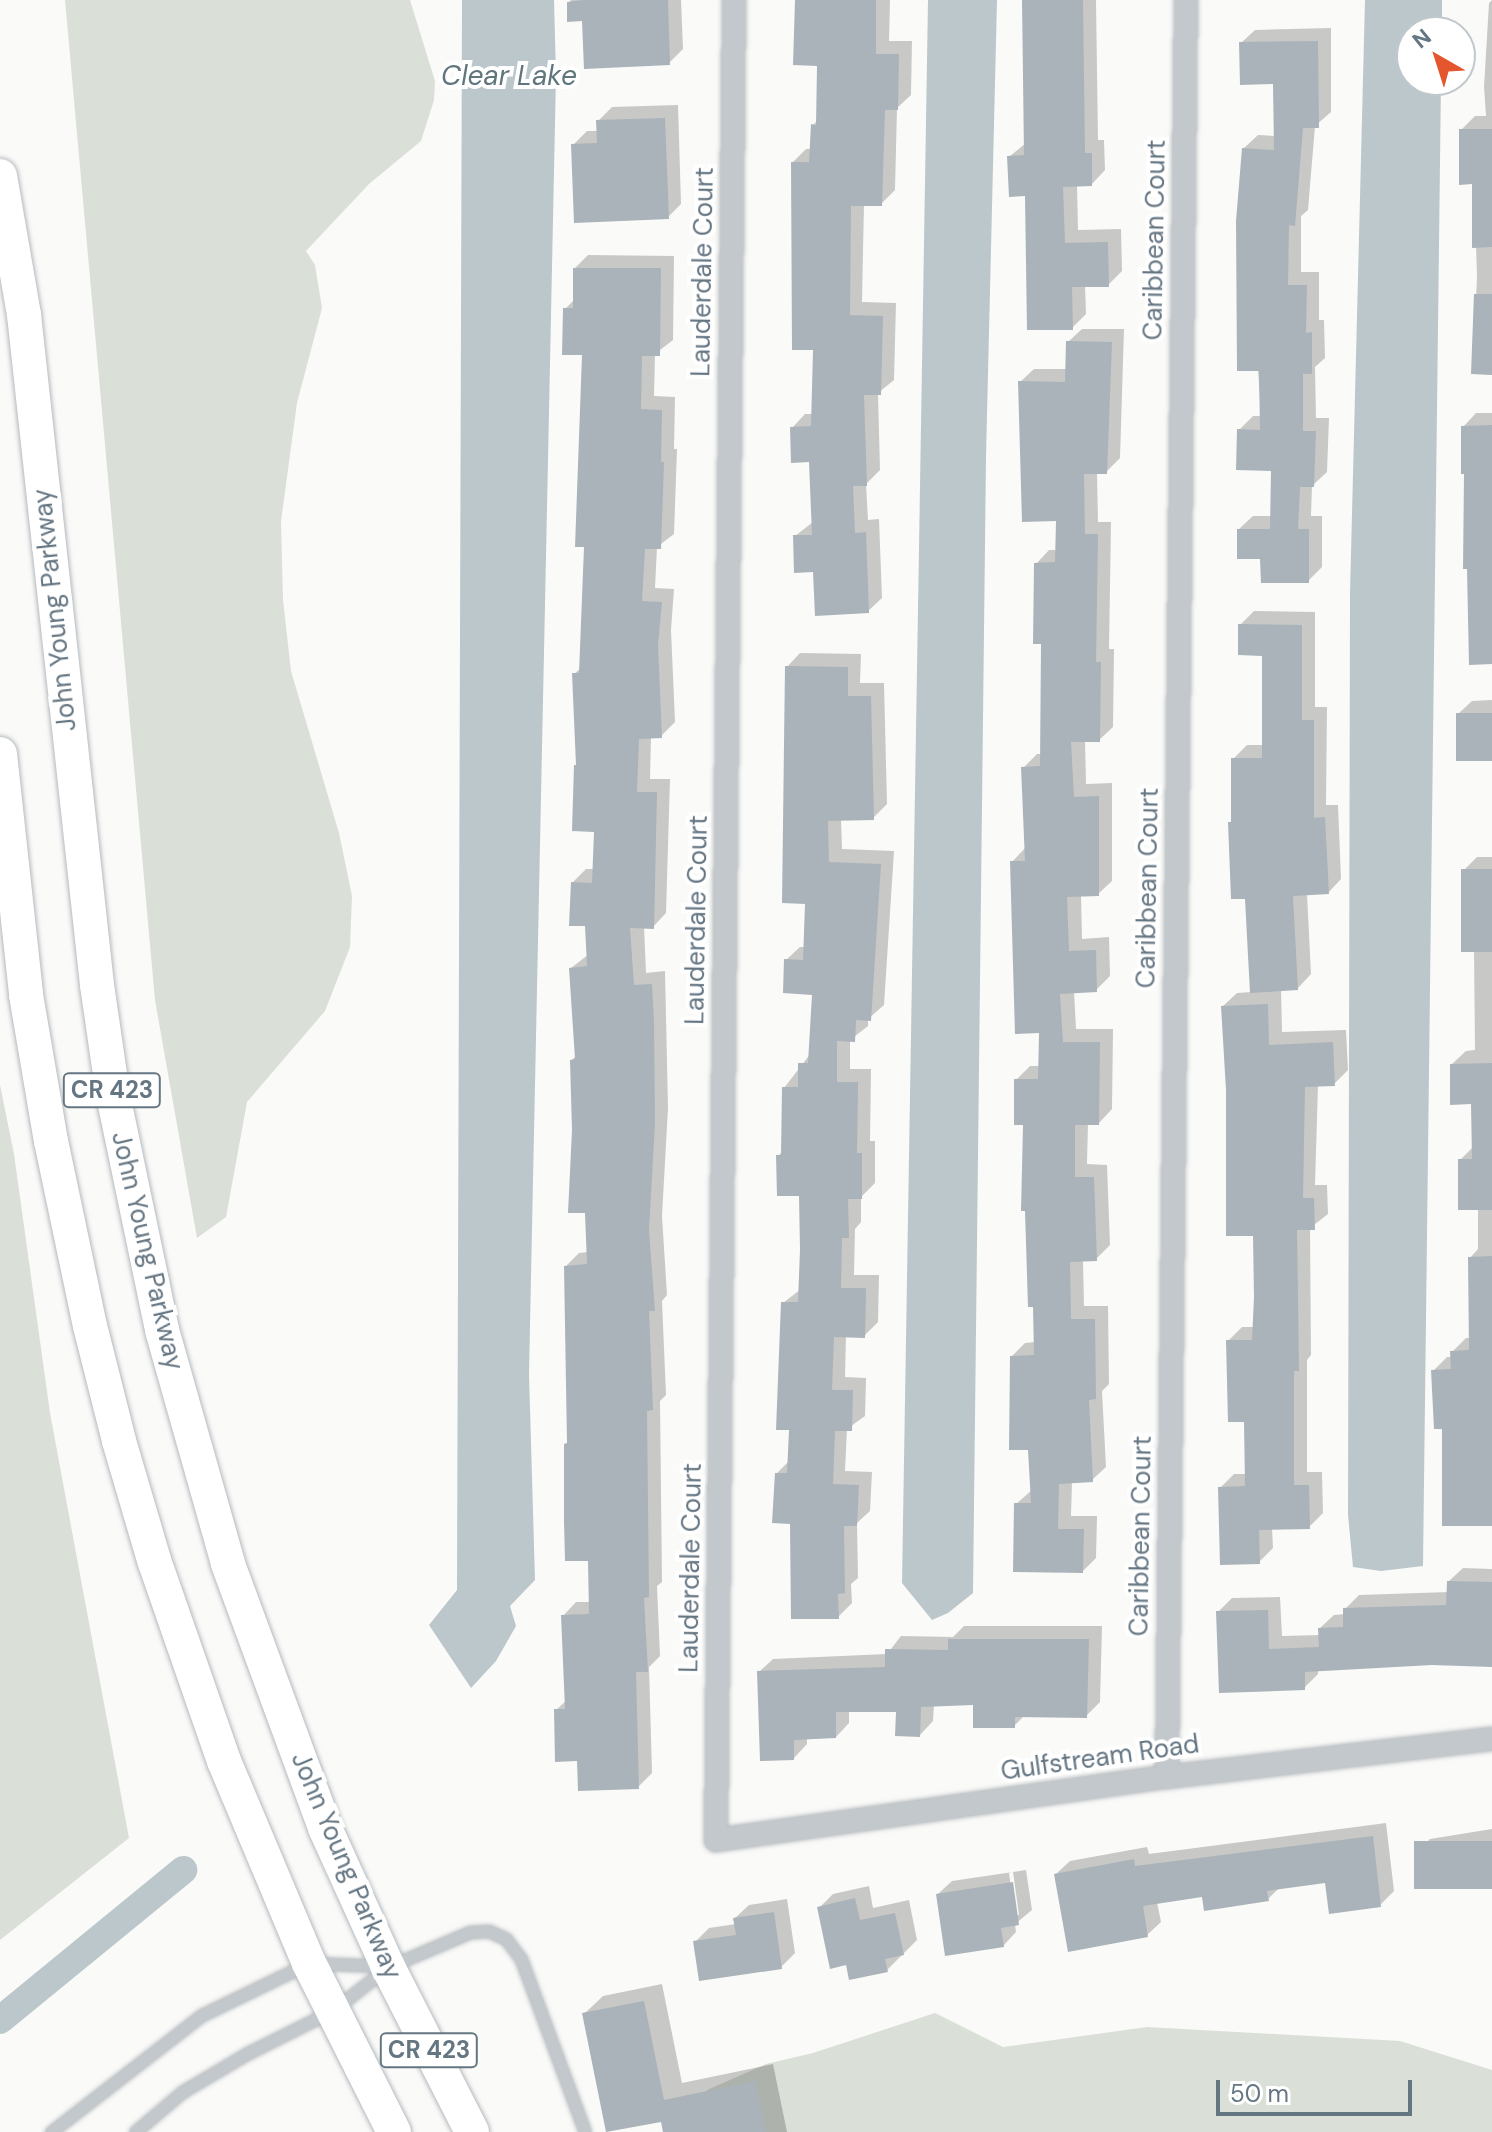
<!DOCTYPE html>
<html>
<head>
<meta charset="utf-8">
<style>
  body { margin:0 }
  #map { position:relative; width:1492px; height:2132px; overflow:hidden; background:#fafaf8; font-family:"DM Sans",sans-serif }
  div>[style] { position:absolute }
  .green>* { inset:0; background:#dadfd7 }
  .water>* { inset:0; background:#bbc7cb }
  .shadow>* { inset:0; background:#0003 }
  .canal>* { height:28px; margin:-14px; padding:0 14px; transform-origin:14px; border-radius:14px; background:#bbc7cb }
  .building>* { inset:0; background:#aab3b9; transform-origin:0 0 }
  .roads { filter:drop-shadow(0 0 2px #b5babe) drop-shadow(0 0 2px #b5babe) }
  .service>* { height:11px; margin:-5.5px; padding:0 5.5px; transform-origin:5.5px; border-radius:5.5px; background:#c3c8cc }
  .minor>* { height:22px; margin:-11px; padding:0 11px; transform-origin:11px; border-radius:11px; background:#c3c8cc }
  .primary>* { height:34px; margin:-17px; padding:0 17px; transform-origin:17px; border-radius:17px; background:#fff }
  span { translate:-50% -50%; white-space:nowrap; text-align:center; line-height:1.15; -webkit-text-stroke:8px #fff; paint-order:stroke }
  .shield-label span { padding:2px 6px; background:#fff; border:2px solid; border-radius:6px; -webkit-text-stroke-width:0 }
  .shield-label { font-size:24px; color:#657683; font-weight:700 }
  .street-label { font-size:26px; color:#657683 }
  .water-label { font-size:28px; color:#60757c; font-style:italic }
  .north { position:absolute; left:1396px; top:16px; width:80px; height:80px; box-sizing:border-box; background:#fff; border:2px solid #c1c8cd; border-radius:50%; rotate:321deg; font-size:22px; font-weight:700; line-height:32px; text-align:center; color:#657683 }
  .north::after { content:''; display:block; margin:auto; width:28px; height:36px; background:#e4572e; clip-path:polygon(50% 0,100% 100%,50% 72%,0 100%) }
  .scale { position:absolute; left:1216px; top:2080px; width:196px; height:36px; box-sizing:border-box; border:4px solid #657683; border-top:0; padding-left:10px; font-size:24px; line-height:28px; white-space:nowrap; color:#657683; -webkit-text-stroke:6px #fff; paint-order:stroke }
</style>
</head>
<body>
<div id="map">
  <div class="green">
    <div style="clip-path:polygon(65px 0,410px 0,435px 81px,434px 100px,421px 141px,369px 184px,306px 251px,315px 265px,322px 308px,297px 403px,281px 521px,283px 600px,291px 671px,339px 833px,352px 896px,350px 947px,325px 1011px,247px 1102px,226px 1217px,197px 1238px,155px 1000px)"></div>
    <div style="clip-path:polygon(0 1085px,14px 1154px,50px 1413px,129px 1838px,0 1940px)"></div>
    <div style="clip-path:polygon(935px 2013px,1003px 2047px,1147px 2027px,1400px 2041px,1492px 2070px,1492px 2132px,721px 2132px,707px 2090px,766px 2064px,813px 2053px)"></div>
  </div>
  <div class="water">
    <div style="clip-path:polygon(462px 0,554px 0,556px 75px,529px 1374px,535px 1580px,510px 1606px,516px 1626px,496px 1661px,471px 1688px,429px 1625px,457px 1590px)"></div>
    <div style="clip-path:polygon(928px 0,997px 0,986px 457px,973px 1593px,948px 1613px,932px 1620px,902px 1583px)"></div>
    <div style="clip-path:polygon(1365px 0,1442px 0,1442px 32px,1412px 32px,1412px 80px,1441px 80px,1423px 1566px,1381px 1571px,1353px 1567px,1348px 1515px,1350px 593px)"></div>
  </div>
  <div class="shadow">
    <div style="clip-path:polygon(571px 0,681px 0,683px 49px,669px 63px,584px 19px,569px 3px)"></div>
    <div style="clip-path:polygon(797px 0,890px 0,889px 41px,912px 41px,911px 95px,897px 108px,895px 190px,881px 204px,864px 204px,862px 302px,896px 303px,894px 380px,878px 393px,880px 470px,866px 484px,868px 520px,879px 519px,882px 598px,868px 611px,815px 569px,795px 536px,813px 522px,811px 460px,792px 428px,805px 414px,813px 414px,815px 348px,793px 162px,806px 149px,812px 149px,813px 125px,818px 120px,819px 64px)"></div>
    <div style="clip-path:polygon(1024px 0,1096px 0,1098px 140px,1104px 140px,1105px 170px,1092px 184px,1077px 184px,1078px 230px,1121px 229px,1122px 271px,1108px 285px,1085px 285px,1086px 314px,1072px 328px,1027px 194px,1009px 157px,1026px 143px)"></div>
    <div style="clip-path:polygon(1492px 0,1492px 373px,1473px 373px,1477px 276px,1474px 182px,1461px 130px,1475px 116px,1486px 116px,1484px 87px,1489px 3px)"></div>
    <div style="clip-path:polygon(1331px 28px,1331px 112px,1315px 126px,1308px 210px,1301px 216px,1301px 272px,1319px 272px,1319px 320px,1324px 320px,1325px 358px,1315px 367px,1316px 418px,1329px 418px,1327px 472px,1312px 486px,1311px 516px,1322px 516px,1322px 567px,1308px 581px,1262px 557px,1239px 529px,1253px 516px,1272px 516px,1273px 469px,1239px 430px,1253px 416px,1261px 416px,1244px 148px,1258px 135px,1275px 136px,1275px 82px,1241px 43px,1255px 30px)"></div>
    <div style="clip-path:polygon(678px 105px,681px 204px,668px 217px,573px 145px,587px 131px,598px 131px,598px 121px,612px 107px)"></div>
    <div style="clip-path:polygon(588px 255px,674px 256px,673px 340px,655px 354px,654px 396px,675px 397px,674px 449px,677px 449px,674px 534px,657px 547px,655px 588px,674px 589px,671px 630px,675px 722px,661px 736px,651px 736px,650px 779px,670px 779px,666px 913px,653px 927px,644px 926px,646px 973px,665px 971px,668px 1108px,662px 1216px,667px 1295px,662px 1301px,666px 1395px,660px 1401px,662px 1582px,657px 1586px,660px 1656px,649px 1667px,652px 1773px,638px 1787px,579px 1759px,556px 1710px,567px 1700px,563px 1616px,576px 1602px,591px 1602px,590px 1559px,569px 1441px,566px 1266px,579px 1253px,588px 1252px,587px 1211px,574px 1130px,572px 1060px,577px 1055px,571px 968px,589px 954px,587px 924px,573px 882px,586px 869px,594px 869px,596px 830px,578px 763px,574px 674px,581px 668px,586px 545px,584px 353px,565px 309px,575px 299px,575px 268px)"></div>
    <div style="clip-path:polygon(1082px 329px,1124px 329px,1120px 458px,1106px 472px,1097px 472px,1098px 522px,1111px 522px,1109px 649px,1114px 649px,1113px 727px,1099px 740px,1085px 740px,1086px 784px,1112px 783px,1112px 881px,1098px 894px,1081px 895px,1082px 939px,1109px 937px,1110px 976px,1096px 990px,1074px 991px,1076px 1029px,1113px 1029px,1112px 1109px,1099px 1123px,1088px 1123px,1087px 1164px,1107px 1165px,1110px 1245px,1096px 1259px,1083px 1260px,1084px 1306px,1108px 1306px,1109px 1384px,1102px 1391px,1106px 1467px,1092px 1480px,1072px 1482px,1071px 1516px,1097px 1516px,1096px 1558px,1083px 1571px,1016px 1504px,1032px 1490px,1030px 1447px,1012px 1356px,1025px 1343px,1036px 1342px,1025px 1123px,1016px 1080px,1030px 1066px,1040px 1066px,1041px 1031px,1012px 862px,1026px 847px,1023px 768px,1037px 754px,1042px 754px,1043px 642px,1036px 564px,1049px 550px,1057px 550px,1058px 519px,1020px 382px,1034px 369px,1067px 369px,1068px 342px)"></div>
    <div style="clip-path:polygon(1476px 413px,1492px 413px,1492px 662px,1463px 427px)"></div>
    <div style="clip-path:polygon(1254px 611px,1315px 612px,1315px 707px,1327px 707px,1326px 805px,1338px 805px,1341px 879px,1328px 893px,1307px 894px,1311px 974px,1298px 988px,1281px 989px,1282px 1032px,1346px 1030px,1348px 1070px,1334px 1084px,1318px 1085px,1315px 1185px,1327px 1185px,1328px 1214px,1310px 1228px,1311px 1355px,1307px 1360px,1307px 1472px,1322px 1472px,1323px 1513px,1309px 1527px,1272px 1528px,1273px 1548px,1259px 1562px,1220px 1488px,1234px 1474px,1247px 1474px,1246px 1420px,1228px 1341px,1242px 1327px,1255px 1327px,1255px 1234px,1223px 1006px,1237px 993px,1252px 992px,1246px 896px,1230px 823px,1233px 820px,1233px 759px,1247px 745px,1264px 745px,1264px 654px,1240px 625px)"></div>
    <div style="clip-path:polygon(800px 653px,861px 654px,860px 683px,884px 683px,887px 804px,873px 818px,841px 819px,842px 849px,894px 851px,884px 1005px,868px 1019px,868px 1026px,850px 1040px,850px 1069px,871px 1069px,870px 1141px,875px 1141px,875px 1183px,861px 1197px,861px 1222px,855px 1229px,854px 1275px,879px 1275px,878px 1322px,864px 1336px,846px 1335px,845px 1377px,866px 1378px,865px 1416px,847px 1429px,845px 1471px,872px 1472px,870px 1511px,857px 1523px,858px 1578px,851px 1584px,852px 1603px,838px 1617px,792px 1522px,777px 1473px,789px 1461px,791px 1429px,783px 1303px,801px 1289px,801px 1194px,778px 1156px,783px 1151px,784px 1088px,811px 1053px,814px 993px,786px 960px,800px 947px,805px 947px,807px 902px,787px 667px)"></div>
    <div style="clip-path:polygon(1492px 700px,1492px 759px,1458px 714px,1472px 701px)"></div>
    <div style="clip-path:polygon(1477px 857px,1492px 857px,1492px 1524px,1444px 1427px,1433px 1371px,1447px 1357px,1452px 1357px,1452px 1352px,1466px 1338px,1471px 1338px,1470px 1258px,1478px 1249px,1478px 1208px,1460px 1160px,1474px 1146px,1473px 1102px,1452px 1064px,1466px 1051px,1475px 1050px,1474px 950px,1463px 871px)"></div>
    <div style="clip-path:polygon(1463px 1568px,1492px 1569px,1492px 1665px,1432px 1663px,1318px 1669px,1318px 1674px,1304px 1688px,1218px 1612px,1232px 1598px,1280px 1597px,1282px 1636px,1321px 1635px,1320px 1628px,1334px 1615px,1345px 1614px,1345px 1609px,1359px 1595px,1449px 1592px,1449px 1581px)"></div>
    <div style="clip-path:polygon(964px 1626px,1102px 1626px,1100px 1702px,1086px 1716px,1025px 1715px,1014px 1726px,975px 1703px,934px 1704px,933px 1721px,920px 1735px,898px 1710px,849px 1710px,849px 1723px,836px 1737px,807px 1738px,807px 1744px,794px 1758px,759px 1672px,773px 1659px,887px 1654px,901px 1636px,953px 1637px)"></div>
    <div style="clip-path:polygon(1386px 1823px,1394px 1891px,1380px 1905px,1326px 1881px,1280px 1887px,1268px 1899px,1204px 1895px,1157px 1902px,1161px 1922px,1147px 1935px,1056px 1874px,1070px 1861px,1147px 1847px,1149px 1854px)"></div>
    <div style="clip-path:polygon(1492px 1829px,1492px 1887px,1417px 1853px,1430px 1839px)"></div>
    <div style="clip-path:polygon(evenodd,1026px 1870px,1032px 1910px,1015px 1924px,1016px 1932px,1003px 1946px,938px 1894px,952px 1881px,1026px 1870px,1013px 1872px,1019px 1915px,1015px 1915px,1009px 1873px,1013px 1872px)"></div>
    <div style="clip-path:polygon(869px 1886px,873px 1908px,909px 1900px,917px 1940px,887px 1970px,819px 1908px,833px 1894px)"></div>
    <div style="clip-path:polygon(787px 1899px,795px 1953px,781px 1967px,695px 1942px,709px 1928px,736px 1924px,735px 1918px,749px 1905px)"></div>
    <div style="clip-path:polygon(662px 1984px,682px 2083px,773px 2064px,787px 2132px,665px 2132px,662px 2120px,584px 2014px,603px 1996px)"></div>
  </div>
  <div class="canal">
    <div style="left:0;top:2020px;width:237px;rotate:-39.3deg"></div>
  </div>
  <div class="building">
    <div style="clip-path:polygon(584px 0,668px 0,670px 65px,584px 69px,582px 21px,567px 22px,567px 2px)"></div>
    <div style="clip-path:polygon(795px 0,876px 0,876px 54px,899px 54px,898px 110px,885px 110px,882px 206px,851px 206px,850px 315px,883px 316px,881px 395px,864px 395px,867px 486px,853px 486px,855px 533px,866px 532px,869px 613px,815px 616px,813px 572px,794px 573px,793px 535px,812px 535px,809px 462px,791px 463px,790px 427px,811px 426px,813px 350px,792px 350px,791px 162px,809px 162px,811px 124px,816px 125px,817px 66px,793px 65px)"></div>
    <div style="clip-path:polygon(1022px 0,1083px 0,1085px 153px,1092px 153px,1092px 186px,1063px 187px,1065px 243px,1108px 242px,1109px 287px,1072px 287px,1073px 330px,1027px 330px,1025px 196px,1009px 197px,1007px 156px,1024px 155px)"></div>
    <div style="clip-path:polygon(1318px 41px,1319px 128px,1303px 128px,1295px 226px,1289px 225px,1288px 285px,1307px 285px,1306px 333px,1312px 332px,1312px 374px,1303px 374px,1303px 431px,1316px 431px,1314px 487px,1300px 487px,1298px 529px,1309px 529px,1309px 583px,1261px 583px,1260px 559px,1237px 559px,1237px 529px,1270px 529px,1271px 471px,1236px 470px,1237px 429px,1260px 430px,1259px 371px,1237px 371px,1236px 221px,1242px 148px,1274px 150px,1273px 84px,1240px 85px,1239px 42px)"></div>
    <div style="clip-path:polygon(665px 118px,669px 219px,574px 223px,571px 144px,597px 143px,596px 120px)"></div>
    <div style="clip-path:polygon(1459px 129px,1492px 129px,1492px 247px,1472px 248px,1472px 184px,1459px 185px)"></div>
    <div style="clip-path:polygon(573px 268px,661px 268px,660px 356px,642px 356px,641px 409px,662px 410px,661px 462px,664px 462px,661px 549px,645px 549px,642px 601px,662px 602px,658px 645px,662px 738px,639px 739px,637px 792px,657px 792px,654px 929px,630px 928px,634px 985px,652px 984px,654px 1022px,655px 1123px,649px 1230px,655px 1311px,649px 1311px,653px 1410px,647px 1411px,649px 1597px,644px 1598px,648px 1672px,636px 1672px,639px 1789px,578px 1791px,577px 1761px,555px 1762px,554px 1709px,565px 1709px,561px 1615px,589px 1614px,588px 1561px,565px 1561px,564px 1521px,564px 1444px,567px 1443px,564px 1266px,587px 1264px,585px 1213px,568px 1213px,572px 1130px,570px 1060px,575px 1059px,569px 968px,587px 966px,585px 926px,569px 926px,571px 882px,592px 883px,594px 832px,572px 831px,574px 765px,576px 765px,572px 673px,579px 673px,584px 547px,575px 547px,582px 355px,562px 355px,563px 308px,573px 308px)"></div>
    <div style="clip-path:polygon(1474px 294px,1492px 294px,1492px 375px,1471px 374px)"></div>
    <div style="clip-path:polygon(1066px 341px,1112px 342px,1107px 474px,1084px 474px,1085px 534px,1098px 534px,1096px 662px,1101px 662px,1100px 742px,1071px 742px,1074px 797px,1099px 796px,1099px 896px,1067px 897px,1069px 951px,1096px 950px,1097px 992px,1060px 994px,1063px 1042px,1100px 1042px,1099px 1125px,1075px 1125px,1075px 1177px,1094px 1177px,1097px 1261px,1070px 1262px,1071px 1319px,1095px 1319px,1096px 1399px,1089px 1400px,1093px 1482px,1059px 1484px,1058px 1529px,1084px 1529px,1083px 1573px,1013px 1572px,1014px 1503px,1031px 1503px,1028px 1450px,1009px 1450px,1010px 1356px,1034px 1355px,1033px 1307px,1028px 1307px,1025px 1211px,1021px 1211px,1023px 1125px,1014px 1125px,1014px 1079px,1038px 1079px,1039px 1033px,1015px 1034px,1010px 861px,1025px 861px,1021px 767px,1040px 766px,1041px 644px,1033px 644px,1034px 563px,1055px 562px,1056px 521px,1022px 522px,1018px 381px,1065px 382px)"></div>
    <div style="clip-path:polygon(1492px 425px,1492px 664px,1469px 665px,1467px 569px,1463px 569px,1464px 474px,1461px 474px,1461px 426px)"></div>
    <div style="clip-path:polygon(1238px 624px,1302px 625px,1302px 720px,1314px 720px,1314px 818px,1325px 817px,1329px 894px,1293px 896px,1298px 990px,1250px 993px,1245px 899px,1231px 899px,1228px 822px,1231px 822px,1231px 758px,1262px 758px,1262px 656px,1238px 655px)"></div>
    <div style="clip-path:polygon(785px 666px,848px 667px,848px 696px,871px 696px,874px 820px,828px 821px,829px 862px,881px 864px,871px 1021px,856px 1020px,855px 1042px,837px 1041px,837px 1082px,858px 1082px,857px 1153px,862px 1153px,862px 1199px,848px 1199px,849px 1238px,842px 1238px,841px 1288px,866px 1288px,865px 1338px,834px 1337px,832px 1390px,853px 1390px,852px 1431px,835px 1431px,833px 1484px,859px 1485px,857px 1526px,844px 1526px,845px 1593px,838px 1594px,839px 1619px,791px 1619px,790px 1524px,772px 1523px,775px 1473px,787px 1473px,789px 1430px,776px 1430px,781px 1302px,798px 1302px,800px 1250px,799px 1196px,777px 1196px,776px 1155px,781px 1155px,782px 1087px,798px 1087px,798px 1063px,808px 1063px,812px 995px,783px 993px,784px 959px,803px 960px,805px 904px,782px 903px)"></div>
    <div style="left:1492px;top:713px;width:48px;height:36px;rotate:90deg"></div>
    <div style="left:1492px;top:869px;width:83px;height:31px;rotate:90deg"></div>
    <div style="clip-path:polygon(1268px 1004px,1269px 1045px,1333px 1042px,1335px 1086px,1305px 1087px,1303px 1198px,1314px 1198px,1315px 1230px,1297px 1230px,1299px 1371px,1294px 1371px,1294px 1485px,1309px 1485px,1310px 1529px,1259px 1530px,1260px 1564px,1220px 1565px,1218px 1487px,1245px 1486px,1244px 1422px,1228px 1422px,1226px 1340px,1252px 1340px,1254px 1297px,1253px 1236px,1226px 1236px,1226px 1090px,1221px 1006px)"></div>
    <div style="clip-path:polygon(1492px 1063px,1492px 1210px,1458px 1210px,1458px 1159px,1472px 1159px,1471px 1104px,1450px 1105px,1450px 1064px)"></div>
    <div style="clip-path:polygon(1492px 1256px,1492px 1526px,1442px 1526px,1442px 1429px,1434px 1429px,1431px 1370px,1451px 1369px,1450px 1351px,1469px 1350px,1468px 1257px)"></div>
    <div style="clip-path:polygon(1447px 1581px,1492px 1582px,1492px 1667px,1432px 1665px,1305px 1672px,1305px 1690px,1219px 1693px,1216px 1611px,1268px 1610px,1269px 1649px,1319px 1647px,1318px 1628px,1343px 1627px,1343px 1608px,1446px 1605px)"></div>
    <div style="clip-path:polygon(948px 1639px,1089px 1639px,1087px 1718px,1015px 1717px,1015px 1728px,973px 1728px,973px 1705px,921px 1707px,920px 1737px,895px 1736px,896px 1712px,836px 1712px,836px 1738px,794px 1740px,794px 1760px,760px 1761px,757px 1671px,885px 1667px,885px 1649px,948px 1650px)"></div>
    <div style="clip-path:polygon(1373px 1836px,1381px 1907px,1329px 1914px,1325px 1883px,1267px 1891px,1269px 1901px,1204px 1911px,1202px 1897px,1143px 1906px,1148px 1937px,1068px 1952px,1054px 1874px,1134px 1859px,1135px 1866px)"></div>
    <div style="left:1492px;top:1841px;width:48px;height:78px;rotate:90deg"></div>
    <div style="clip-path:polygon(1013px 1882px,1019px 1925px,1001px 1928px,1004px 1947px,945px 1956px,936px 1894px)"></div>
    <div style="clip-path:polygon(855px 1898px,860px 1920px,895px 1913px,904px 1955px,885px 1959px,888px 1972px,849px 1980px,846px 1965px,830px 1969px,817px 1907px)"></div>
    <div style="clip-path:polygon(774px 1912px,782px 1969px,699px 1981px,693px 1941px,736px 1935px,733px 1918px)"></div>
    <div style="clip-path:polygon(644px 2001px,664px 2100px,755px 2081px,766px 2132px,663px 2132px,661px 2122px,606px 2132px,582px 2013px)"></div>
  </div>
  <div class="roads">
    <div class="service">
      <div style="left:51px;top:2132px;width:191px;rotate:-37.8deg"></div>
      <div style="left:202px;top:2015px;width:119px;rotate:-25.9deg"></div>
      <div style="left:309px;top:1963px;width:74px;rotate:2.3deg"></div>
      <div style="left:135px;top:2132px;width:62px;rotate:-40.4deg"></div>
      <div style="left:182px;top:2092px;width:77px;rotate:-30.6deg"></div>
      <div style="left:248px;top:2053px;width:94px;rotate:-26.6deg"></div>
      <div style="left:332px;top:2011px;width:71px;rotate:-38.2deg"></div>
      <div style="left:388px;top:1967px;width:89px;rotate:-23.1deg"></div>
      <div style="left:470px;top:1932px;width:19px;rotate:-3deg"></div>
      <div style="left:489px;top:1931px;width:19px;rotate:25deg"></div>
      <div style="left:506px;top:1939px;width:25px;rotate:53deg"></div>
      <div style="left:521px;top:1959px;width:184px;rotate:69.7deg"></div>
    </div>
    <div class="minor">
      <div style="left:734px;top:0;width:1840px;rotate:90.56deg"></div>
      <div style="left:716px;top:1840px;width:455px;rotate:-8deg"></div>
      <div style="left:1167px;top:1777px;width:327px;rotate:-6.7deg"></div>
      <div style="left:1167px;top:1777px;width:1777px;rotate:-89.39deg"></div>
    </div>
    <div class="primary">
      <div style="left:0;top:176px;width:141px;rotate:80.2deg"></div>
      <div style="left:24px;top:315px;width:674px;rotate:83.78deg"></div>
      <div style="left:97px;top:985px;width:111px;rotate:81.7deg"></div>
      <div style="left:113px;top:1095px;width:240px;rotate:78.2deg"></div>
      <div style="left:162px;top:1330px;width:243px;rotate:74.2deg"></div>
      <div style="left:228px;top:1564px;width:281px;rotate:69.8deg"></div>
      <div style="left:325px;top:1828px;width:153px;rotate:65.6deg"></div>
      <div style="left:388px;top:1967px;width:185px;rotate:63deg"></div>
      <div style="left:0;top:754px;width:242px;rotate:83.8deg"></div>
      <div style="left:26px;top:995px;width:148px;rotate:80.3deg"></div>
      <div style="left:51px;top:1141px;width:189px;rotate:78.1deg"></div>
      <div style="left:90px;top:1326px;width:119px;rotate:75.8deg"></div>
      <div style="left:119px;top:1441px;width:124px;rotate:73.6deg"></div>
      <div style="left:154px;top:1560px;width:213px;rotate:70.8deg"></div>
      <div style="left:224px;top:1761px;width:219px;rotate:67.2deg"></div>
      <div style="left:309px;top:1963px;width:189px;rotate:63.3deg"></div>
    </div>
  </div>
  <div class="shield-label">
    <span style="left:112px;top:1090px">CR 423</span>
    <span style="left:429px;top:2050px">CR 423</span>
  </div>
  <div class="street-label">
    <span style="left:1155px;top:240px;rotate:-89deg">Caribbean Court</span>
    <span style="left:703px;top:272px;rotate:-89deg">Lauderdale Court</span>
    <span style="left:55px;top:610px;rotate:-96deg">John Young Parkway</span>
    <span style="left:1148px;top:888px;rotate:-89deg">Caribbean Court</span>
    <span style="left:697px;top:920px;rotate:-89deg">Lauderdale Court</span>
    <span style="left:147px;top:1251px;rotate:77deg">John Young Parkway</span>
    <span style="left:1141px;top:1536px;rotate:-89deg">Caribbean Court</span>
    <span style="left:691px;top:1568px;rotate:-89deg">Lauderdale Court</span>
    <span style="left:1100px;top:1758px;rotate:-8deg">Gulfstream Road</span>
    <span style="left:346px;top:1866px;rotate:67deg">John Young Parkway</span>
  </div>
  <div class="water-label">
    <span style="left:509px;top:76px">Clear Lake</span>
  </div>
  <div class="north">N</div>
  <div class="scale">50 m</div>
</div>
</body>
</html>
